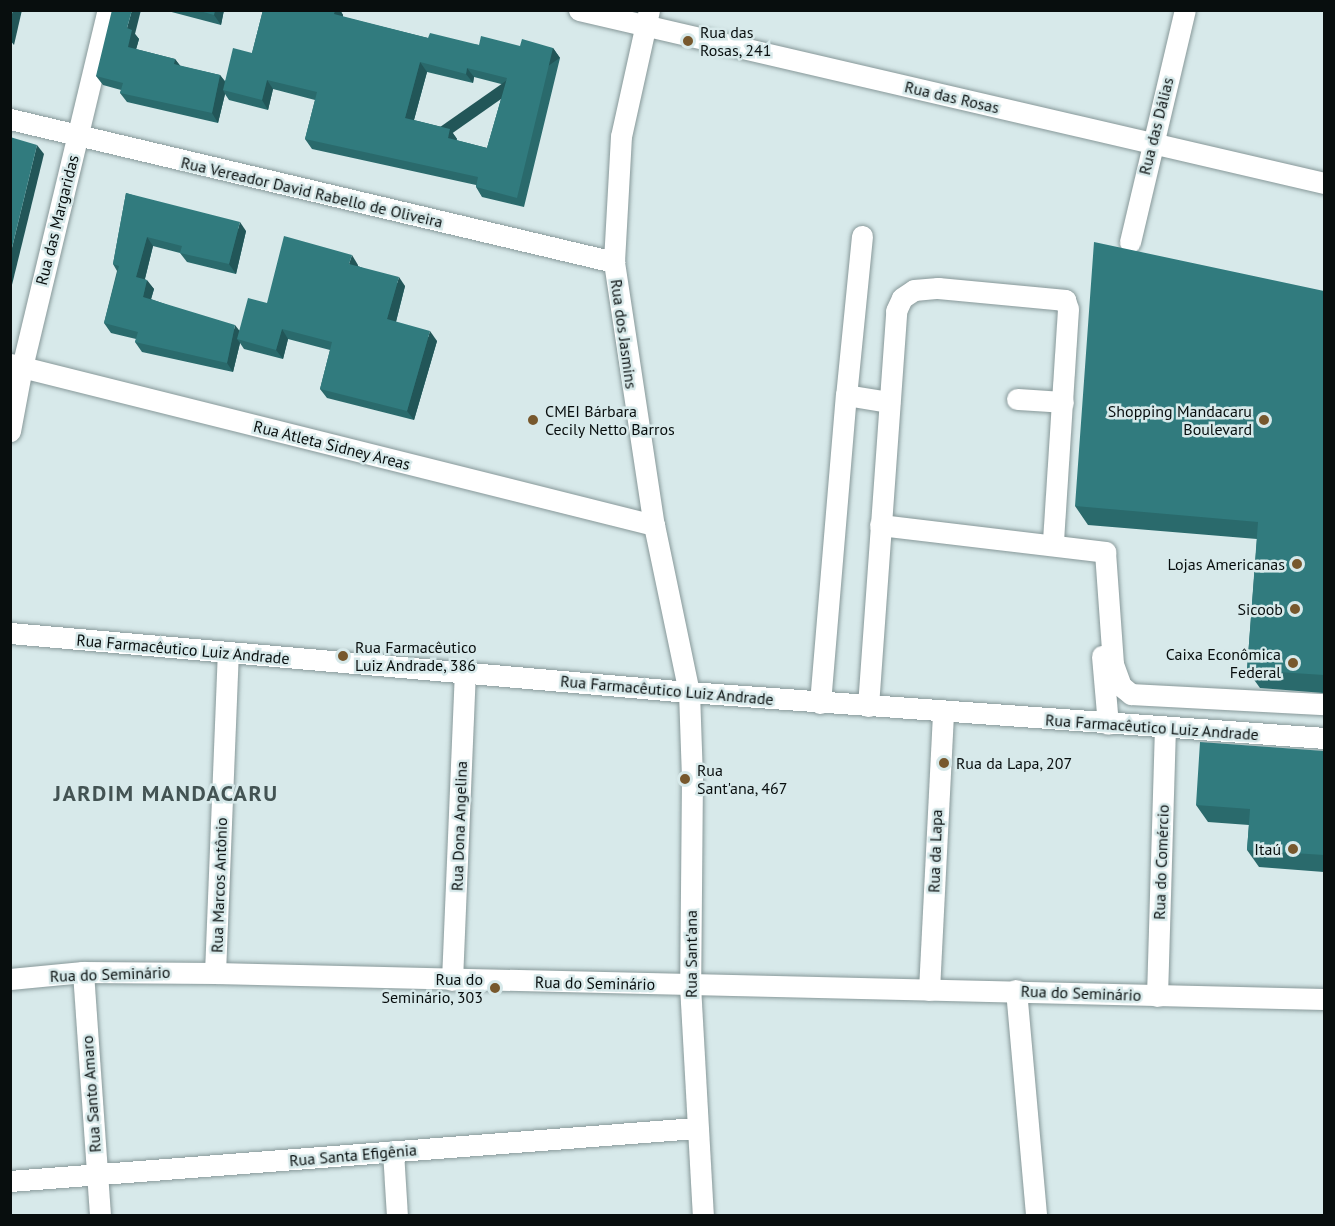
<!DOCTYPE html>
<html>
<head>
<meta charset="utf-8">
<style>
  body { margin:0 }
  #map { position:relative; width:1335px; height:1226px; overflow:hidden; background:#d7e9ea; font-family:"PT Sans",sans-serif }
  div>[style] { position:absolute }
  .roads { filter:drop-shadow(0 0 2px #879899) drop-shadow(0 0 2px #879899) }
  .minor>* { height:21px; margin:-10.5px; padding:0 10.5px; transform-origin:10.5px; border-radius:10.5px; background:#fff }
  .wall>* { inset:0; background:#2a6a6c }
  .shaded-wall>* { inset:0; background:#225658; transform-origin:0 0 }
  .building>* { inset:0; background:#317b7e }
  .dots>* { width:16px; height:16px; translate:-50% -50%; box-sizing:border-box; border:3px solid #d7e9ea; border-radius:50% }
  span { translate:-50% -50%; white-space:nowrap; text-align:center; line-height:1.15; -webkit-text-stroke:5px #d7e9ea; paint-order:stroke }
  .poi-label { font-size:16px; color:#080e0e }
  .left { translate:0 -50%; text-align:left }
  .right { translate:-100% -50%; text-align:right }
  .street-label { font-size:16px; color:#080e0e }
  .district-label { font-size:22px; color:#435353; font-weight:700; letter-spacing:1.5px }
  .frame { position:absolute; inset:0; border:12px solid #080e0e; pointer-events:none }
</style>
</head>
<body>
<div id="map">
  <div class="roads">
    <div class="minor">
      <div style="left:579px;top:10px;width:765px;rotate:13.07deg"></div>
      <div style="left:649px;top:10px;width:129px;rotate:102.5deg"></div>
      <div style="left:621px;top:136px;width:126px;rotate:93.2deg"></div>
      <div style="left:614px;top:262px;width:266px;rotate:81.4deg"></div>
      <div style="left:654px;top:525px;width:171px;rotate:78.2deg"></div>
      <div style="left:689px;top:692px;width:84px;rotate:88deg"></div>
      <div style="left:692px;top:776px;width:209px;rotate:90.5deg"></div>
      <div style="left:690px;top:985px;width:231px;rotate:86.8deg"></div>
      <div style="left:10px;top:119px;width:621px;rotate:13.32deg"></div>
      <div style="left:862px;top:236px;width:160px;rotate:95.7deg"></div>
      <div style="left:846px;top:395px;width:44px;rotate:9.2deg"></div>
      <div style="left:1130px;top:242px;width:238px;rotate:-76.7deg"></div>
      <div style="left:10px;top:364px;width:664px;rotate:14.04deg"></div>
      <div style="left:1017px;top:399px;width:46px;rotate:3.7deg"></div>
      <div style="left:10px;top:431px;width:65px;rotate:-79.4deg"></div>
      <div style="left:22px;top:367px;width:367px;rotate:-76.5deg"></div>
      <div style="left:880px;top:525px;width:227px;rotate:6.8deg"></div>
      <div style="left:1105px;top:552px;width:112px;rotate:85.9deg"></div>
      <div style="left:1113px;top:664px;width:23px;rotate:70deg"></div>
      <div style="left:1121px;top:686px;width:13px;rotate:39deg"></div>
      <div style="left:1131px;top:694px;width:193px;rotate:3deg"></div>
      <div style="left:10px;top:633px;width:682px;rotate:4.97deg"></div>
      <div style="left:689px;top:692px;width:637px;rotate:4.14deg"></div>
      <div style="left:1102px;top:656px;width:68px;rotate:85deg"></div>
      <div style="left:820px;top:703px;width:309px;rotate:-85.2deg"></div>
      <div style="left:868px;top:706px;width:396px;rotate:-85.9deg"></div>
      <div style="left:896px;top:311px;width:14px;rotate:-65deg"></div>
      <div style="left:902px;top:298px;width:14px;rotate:-34deg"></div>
      <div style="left:914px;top:290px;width:24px;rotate:-5deg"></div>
      <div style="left:938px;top:288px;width:128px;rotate:5.4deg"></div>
      <div style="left:1065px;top:300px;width:9px;rotate:72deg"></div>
      <div style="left:1068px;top:309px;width:235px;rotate:93.7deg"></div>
      <div style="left:83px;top:972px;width:245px;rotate:86deg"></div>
      <div style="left:215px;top:973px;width:319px;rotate:-87.7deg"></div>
      <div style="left:10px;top:979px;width:73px;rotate:-5.5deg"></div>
      <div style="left:83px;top:972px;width:132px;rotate:0.4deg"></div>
      <div style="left:215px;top:973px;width:1109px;rotate:1.34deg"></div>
      <div style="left:452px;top:980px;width:308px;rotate:-87.6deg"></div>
      <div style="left:929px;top:990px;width:277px;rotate:-87.1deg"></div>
      <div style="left:1016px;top:990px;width:227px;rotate:84.9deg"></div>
      <div style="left:1157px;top:996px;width:267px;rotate:-88.3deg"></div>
      <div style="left:393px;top:1151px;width:65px;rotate:86.5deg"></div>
      <div style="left:10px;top:1181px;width:688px;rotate:-4.42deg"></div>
    </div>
  </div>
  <div class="wall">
    <div style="clip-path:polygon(164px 10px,224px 10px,221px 25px)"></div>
    <div style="clip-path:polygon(evenodd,263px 10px,340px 10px,343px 15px,343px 17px,428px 38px,479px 45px,553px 48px,560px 58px,524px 207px,482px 197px,476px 187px,476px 185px,312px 149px,305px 139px,315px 100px,273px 89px,268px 110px,229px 100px,225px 94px,218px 123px,127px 102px,120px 93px,121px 90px,103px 85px,96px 76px,135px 34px,139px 39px,136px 49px,175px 59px,180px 66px,220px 75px,225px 81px,252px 53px,263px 10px,427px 72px,473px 83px,474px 77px,505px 85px,487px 148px,456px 140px,457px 139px,450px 129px,414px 120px,427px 72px)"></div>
    <div style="clip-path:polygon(126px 193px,246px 231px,236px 274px,187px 262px,180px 253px,153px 246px,145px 279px,154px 289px,151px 299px,239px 331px,267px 303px,358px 265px,358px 266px,405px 286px,396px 322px,437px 341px,414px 420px,327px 398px,320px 389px,330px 350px,288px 339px,283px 359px,244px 349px,240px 343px,233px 372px,142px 352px,135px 342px,136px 339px,111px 333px,104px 323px,117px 271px,113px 264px)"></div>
    <div style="clip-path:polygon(1324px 291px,1324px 693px,1260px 688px,1247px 670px,1257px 539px,1088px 525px,1075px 506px)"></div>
    <div style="clip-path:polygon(1324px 751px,1324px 872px,1259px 867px,1247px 850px,1249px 825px,1208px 822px,1196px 805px)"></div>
  </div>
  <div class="shaded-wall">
    <div style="clip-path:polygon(13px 10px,22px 10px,14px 45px,10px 40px,10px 21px)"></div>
    <div style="clip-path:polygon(132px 10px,141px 10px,135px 34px,139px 39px,134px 57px,128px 47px,127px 28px)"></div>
    <div style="clip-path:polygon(215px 10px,224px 10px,221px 25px,214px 15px)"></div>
    <div style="clip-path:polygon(335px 10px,340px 10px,343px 15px,341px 24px,334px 14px)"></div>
    <div style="left:553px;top:48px;width:12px;height:154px;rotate:55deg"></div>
    <div style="clip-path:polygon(175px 59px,182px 68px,174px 64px)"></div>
    <div style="clip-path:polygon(420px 62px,427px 72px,412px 127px,405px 118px)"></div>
    <div style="clip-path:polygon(467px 68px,474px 77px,473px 83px,466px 74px)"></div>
    <div style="clip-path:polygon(220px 75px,227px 85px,223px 90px,225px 94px,218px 123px,212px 113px)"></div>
    <div style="clip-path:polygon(267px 80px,273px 89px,268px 110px,262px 100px)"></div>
    <div style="clip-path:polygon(450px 129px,457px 139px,454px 148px,448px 138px)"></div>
    <div style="clip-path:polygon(37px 145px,44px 154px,10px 293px,10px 256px)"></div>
    <div style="clip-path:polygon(240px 222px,246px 231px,236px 274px,229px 264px)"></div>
    <div style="clip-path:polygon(147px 237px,153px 246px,143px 286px,136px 277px)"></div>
    <div style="clip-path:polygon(352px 255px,358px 265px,356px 273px,349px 264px)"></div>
    <div style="clip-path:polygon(399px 277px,405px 286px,394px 329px,387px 319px)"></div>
    <div style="clip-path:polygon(147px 280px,154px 289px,149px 306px,143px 297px)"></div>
    <div style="clip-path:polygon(235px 325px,242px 334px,237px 339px,240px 343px,233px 372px,227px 363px)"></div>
    <div style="clip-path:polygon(282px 329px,288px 339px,283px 359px,276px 350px)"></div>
    <div style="clip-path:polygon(430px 331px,437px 341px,414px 420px,407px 411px)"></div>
  </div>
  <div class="building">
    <div style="clip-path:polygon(10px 10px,13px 10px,10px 21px)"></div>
    <div style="clip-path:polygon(112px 10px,132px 10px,127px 28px,132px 30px,128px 47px,175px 59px,174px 64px,220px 75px,212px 113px,120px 93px,123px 83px,96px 76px)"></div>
    <div style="clip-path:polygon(196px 10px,215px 10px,214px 15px)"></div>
    <div style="clip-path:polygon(evenodd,263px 10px,335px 10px,334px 14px,428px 38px,430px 33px,479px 45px,481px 36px,520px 46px,522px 39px,553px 48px,517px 198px,476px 187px,478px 177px,305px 139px,317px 92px,267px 80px,262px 100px,223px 90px,233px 48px,252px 53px,263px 10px,420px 62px,466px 74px,467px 68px,507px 78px,487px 148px,448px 138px,450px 129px,405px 118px,420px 62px)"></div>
    <div style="clip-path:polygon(10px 137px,37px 145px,10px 256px)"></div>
    <div style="clip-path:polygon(126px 193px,240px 222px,229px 264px,180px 253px,182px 246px,147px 237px,136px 277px,147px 280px,143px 297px,235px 325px,227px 363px,135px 342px,138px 332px,104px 323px,119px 266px,113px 264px)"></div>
    <div style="clip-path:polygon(284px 236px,352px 255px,349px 264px,399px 277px,387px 319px,430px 331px,407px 411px,320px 389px,332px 342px,282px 329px,276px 350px,237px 339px,248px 298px,267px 303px)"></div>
    <div style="clip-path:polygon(1094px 242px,1324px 291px,1324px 675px,1247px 670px,1258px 522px,1075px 506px)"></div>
    <div style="clip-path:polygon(1200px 742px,1324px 751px,1324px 855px,1247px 850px,1250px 809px,1196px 805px)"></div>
  </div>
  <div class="dots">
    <div style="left:688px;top:41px;background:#77582d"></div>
    <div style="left:533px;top:420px;background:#77582d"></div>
    <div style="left:1264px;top:420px;background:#77582d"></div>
    <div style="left:1297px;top:564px;background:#77582d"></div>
    <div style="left:1295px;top:609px;background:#77582d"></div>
    <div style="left:343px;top:656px;background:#77582d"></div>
    <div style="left:1293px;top:663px;background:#77582d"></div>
    <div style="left:944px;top:763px;background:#77582d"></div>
    <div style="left:685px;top:779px;background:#77582d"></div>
    <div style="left:1293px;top:849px;background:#77582d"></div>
    <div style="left:495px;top:988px;background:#77582d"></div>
  </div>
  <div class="poi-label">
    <span class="left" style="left:700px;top:41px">Rua das<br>Rosas, 241</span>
    <span class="left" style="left:545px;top:420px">CMEI Bárbara<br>Cecily Netto Barros</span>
    <span class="right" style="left:1252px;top:420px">Shopping Mandacaru<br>Boulevard</span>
    <span class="right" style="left:1285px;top:564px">Lojas Americanas</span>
    <span class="right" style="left:1283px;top:609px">Sicoob</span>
    <span class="left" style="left:355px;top:656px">Rua Farmacêutico<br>Luiz Andrade, 386</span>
    <span class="right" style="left:1281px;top:663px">Caixa Econômica<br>Federal</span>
    <span class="left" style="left:956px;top:763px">Rua da Lapa, 207</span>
    <span class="left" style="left:697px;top:779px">Rua<br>Sant'ana, 467</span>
    <span class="right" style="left:1281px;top:849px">Itaú</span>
    <span class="right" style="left:483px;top:988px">Rua do<br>Seminário, 303</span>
  </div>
  <div class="street-label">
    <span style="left:952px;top:97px;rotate:13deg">Rua das Rosas</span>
    <span style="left:1156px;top:126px;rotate:-76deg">Rua das Dálias</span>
    <span style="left:312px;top:192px;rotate:13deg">Rua Vereador David Rabello de Oliveira</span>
    <span style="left:57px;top:220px;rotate:-76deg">Rua das Margaridas</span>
    <span style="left:624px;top:334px;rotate:82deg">Rua dos Jasmins</span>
    <span style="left:332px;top:445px;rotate:14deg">Rua Atleta Sidney Areas</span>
    <span style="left:183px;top:649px;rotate:5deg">Rua Farmacêutico Luiz Andrade</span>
    <span style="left:667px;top:690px;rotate:5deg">Rua Farmacêutico Luiz Andrade</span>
    <span style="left:1152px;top:727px;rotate:4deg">Rua Farmacêutico Luiz Andrade</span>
    <span style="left:459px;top:826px;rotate:-88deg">Rua Dona Angelina</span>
    <span style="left:935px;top:851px;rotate:-88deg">Rua da Lapa</span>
    <span style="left:1161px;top:862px;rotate:-88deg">Rua do Comércio</span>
    <span style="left:219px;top:885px;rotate:-88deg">Rua Marcos Antônio</span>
    <span style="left:691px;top:954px;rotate:-90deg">Rua Sant'ana</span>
    <span style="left:110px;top:974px;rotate:-2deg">Rua do Seminário</span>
    <span style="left:595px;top:983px;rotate:1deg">Rua do Seminário</span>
    <span style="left:1081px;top:993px;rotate:2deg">Rua do Seminário</span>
    <span style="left:91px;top:1094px;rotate:-94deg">Rua Santo Amaro</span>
    <span style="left:353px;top:1155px;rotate:-5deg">Rua Santa Efigênia</span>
  </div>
  <div class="district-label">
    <span style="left:166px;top:794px">JARDIM MANDACARU</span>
  </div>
  <div class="frame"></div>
</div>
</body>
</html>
